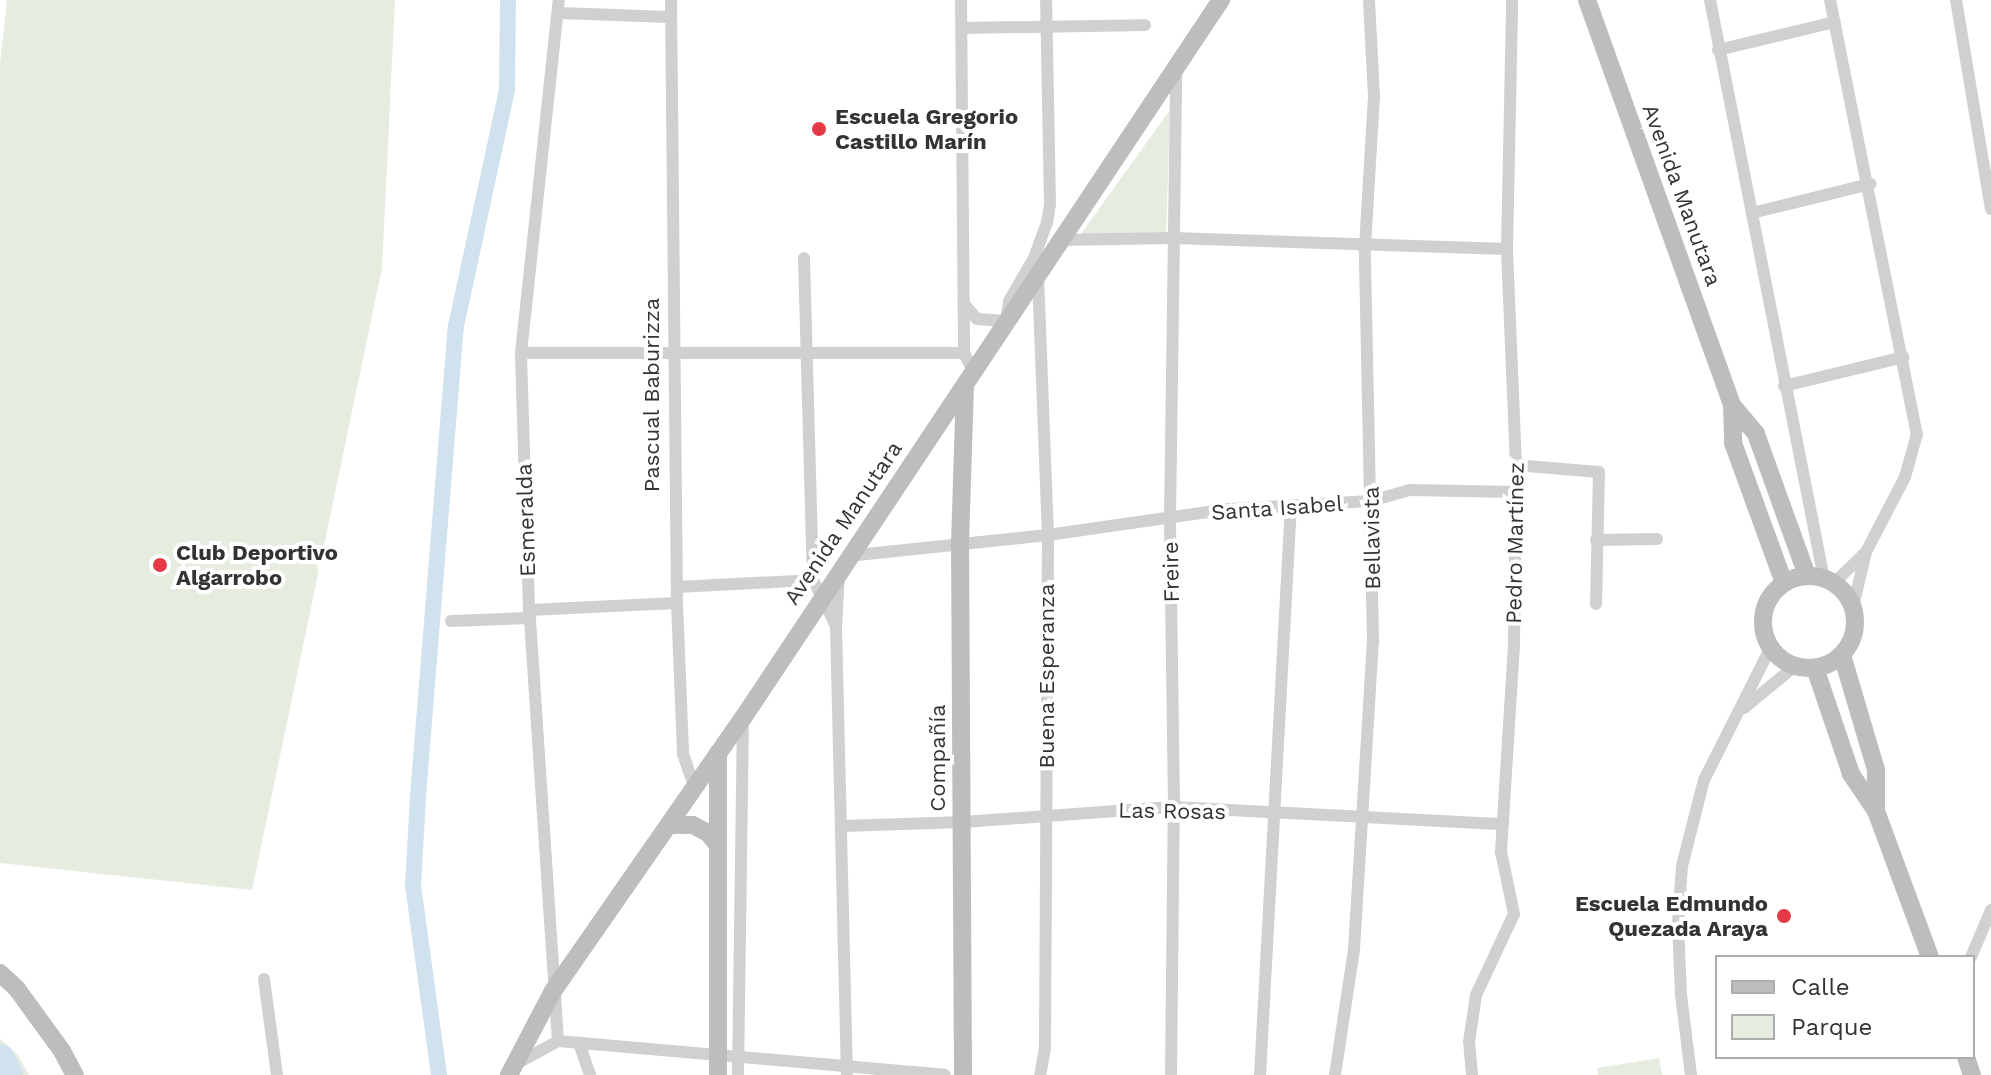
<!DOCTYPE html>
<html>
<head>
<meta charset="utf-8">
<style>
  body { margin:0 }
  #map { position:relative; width:1991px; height:1075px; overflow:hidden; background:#fff; font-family:"Work Sans",sans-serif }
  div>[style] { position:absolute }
  .green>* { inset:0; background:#e6ecdf }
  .canal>* { height:16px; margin:-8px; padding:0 8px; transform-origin:8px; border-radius:8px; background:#cfe2ee }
  .river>* { height:30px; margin:-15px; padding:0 15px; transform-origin:15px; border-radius:15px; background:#cfe2ee }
  .street>* { height:12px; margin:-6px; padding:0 6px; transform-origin:6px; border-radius:6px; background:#d0d0d0 }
  .secondary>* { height:18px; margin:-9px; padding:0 9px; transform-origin:9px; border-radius:9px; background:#bdbdbd }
  .secondary>.ring { margin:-9px; padding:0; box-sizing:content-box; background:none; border:18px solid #bdbdbd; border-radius:50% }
  .dots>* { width:22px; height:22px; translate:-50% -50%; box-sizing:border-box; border:4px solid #fff; border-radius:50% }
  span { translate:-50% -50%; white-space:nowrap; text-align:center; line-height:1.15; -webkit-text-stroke:8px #fff; paint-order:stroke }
  .poi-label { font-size:22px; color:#333; font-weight:700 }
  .left { translate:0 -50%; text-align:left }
  .right { translate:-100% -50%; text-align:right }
  .street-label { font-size:22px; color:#333 }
  .legend { position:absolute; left:1715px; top:955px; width:260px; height:104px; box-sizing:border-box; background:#fff; border:2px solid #adadad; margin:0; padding:10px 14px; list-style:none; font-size:24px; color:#333 }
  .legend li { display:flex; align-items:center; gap:16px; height:40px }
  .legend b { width:40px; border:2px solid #adadad }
</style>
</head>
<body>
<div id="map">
  <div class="green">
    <div style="clip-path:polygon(7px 0,395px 0,382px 268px,252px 890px,0 863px,0 64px)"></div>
    <div style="clip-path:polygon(1170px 110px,1166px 238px,1081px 234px)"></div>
    <div style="clip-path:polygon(0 1039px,18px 1055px,29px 1075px,0 1075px)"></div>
    <div style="clip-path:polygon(1659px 1058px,1662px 1075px,1598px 1075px,1597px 1068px)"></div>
  </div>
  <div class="canal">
    <div style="left:439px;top:1075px;width:191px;rotate:-97.8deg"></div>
    <div style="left:413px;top:886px;width:90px;rotate:-86.8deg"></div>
    <div style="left:418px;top:796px;width:472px;rotate:-85.4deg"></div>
    <div style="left:456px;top:326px;width:240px;rotate:-77.8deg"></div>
    <div style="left:507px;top:91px;width:91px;rotate:-89.4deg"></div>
  </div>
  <div class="river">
    <div style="left:0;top:1059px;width:18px;rotate:63deg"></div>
  </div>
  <div class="street">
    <div style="left:671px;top:0;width:603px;rotate:89.43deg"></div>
    <div style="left:677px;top:603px;width:151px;rotate:87.7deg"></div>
    <div style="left:683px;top:754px;width:36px;rotate:71deg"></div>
    <div style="left:961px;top:0;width:353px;rotate:89.5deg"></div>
    <div style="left:964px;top:353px;width:22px;rotate:63deg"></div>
    <div style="left:1710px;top:0;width:590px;rotate:78.86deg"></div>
    <div style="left:1830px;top:0;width:443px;rotate:78.7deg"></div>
    <div style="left:1917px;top:434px;width:45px;rotate:105.6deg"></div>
    <div style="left:1905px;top:477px;width:85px;rotate:117.5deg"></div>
    <div style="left:1866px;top:552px;width:57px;rotate:103.3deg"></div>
    <div style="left:1956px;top:0;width:212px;rotate:80.5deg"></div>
    <div style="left:559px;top:13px;width:111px;rotate:2.1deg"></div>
    <div style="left:962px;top:28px;width:183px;rotate:-0.9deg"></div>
    <div style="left:1718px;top:50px;width:120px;rotate:-13.5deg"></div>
    <div style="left:1752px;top:213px;width:122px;rotate:-13.8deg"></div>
    <div style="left:1059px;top:240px;width:115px;rotate:-1deg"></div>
    <div style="left:1174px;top:238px;width:333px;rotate:1.9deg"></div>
    <div style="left:804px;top:258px;width:322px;rotate:88.4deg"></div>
    <div style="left:813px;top:580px;width:49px;rotate:63.4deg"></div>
    <div style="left:1038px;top:276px;width:259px;rotate:87.8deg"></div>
    <div style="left:1048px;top:535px;width:513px;rotate:90.34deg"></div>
    <div style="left:1045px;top:1048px;width:27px;rotate:100deg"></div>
    <div style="left:964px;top:304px;width:20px;rotate:49deg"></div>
    <div style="left:977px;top:319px;width:29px;rotate:4deg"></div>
    <div style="left:1006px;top:321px;width:20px;rotate:-81deg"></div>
    <div style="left:1009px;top:301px;width:50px;rotate:-59.8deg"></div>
    <div style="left:1034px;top:258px;width:37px;rotate:-70deg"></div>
    <div style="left:1047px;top:223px;width:19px;rotate:-81deg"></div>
    <div style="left:1050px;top:204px;width:204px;rotate:-91.1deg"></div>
    <div style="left:521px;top:353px;width:443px"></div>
    <div style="left:1784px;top:386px;width:123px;rotate:-13.6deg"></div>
    <div style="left:1516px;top:465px;width:83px;rotate:4.8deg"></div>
    <div style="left:1599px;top:472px;width:132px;rotate:91.3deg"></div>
    <div style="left:1596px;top:540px;width:61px;rotate:-0.9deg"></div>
    <div style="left:848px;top:556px;width:201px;rotate:-6deg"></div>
    <div style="left:1048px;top:535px;width:182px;rotate:-8.2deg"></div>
    <div style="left:1228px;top:509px;width:143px;rotate:-3.2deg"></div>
    <div style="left:1371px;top:501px;width:41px;rotate:-15.8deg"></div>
    <div style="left:1410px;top:490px;width:105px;rotate:1.1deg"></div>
    <div style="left:839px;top:574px;width:53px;rotate:93.2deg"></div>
    <div style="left:836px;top:627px;width:448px;rotate:88.6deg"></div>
    <div style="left:1834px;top:583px;width:45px;rotate:-44.1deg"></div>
    <div style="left:677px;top:587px;width:136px;rotate:-2.9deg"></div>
    <div style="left:529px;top:610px;width:148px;rotate:-2.7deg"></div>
    <div style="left:451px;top:621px;width:78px;rotate:-2.2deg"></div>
    <div style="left:1744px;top:708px;width:66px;rotate:-39.5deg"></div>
    <div style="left:842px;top:826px;width:121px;rotate:-1.9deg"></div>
    <div style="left:963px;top:822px;width:212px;rotate:-4.1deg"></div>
    <div style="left:1174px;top:807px;width:329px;rotate:3deg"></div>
    <div style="left:1971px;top:957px;width:51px;rotate:-66.9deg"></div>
    <div style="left:264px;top:979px;width:97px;rotate:82.3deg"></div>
    <div style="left:558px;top:1041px;width:432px;rotate:-93.8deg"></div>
    <div style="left:529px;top:610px;width:257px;rotate:-91.8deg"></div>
    <div style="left:521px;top:353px;width:355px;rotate:-83.9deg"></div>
    <div style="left:579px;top:1043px;width:34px;rotate:71deg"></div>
    <div style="left:516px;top:1064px;width:48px;rotate:-28.7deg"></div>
    <div style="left:558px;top:1041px;width:388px;rotate:5deg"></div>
    <div style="left:738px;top:1075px;width:357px;rotate:-89.2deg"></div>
    <div style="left:1171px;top:1075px;width:268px;rotate:-89.4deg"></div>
    <div style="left:1174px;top:807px;width:288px;rotate:-90.8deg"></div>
    <div style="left:1170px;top:519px;width:449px;rotate:-89.2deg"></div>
    <div style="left:1260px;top:1075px;width:571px;rotate:-86.89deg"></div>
    <div style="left:1335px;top:1075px;width:126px;rotate:-81.4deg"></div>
    <div style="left:1354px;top:950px;width:309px;rotate:-86.5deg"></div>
    <div style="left:1373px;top:642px;width:395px;rotate:-91.2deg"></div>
    <div style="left:1365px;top:247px;width:151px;rotate:-86.6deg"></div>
    <div style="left:1374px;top:96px;width:96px;rotate:-93deg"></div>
    <div style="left:1472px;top:1075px;width:33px;rotate:-95deg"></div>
    <div style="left:1469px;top:1042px;width:48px;rotate:-81.5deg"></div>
    <div style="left:1476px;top:995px;width:89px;rotate:-64.9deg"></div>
    <div style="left:1514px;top:914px;width:63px;rotate:-101.8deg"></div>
    <div style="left:1501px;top:852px;width:207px;rotate:-86.4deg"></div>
    <div style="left:1514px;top:645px;width:180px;rotate:-89.4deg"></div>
    <div style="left:1516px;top:465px;width:216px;rotate:-92.4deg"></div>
    <div style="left:1507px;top:249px;width:249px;rotate:-88.8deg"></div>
    <div style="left:1691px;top:1075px;width:81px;rotate:-97.1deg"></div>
    <div style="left:1681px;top:995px;width:71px;rotate:-92.4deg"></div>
    <div style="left:1678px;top:924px;width:58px;rotate:-86.1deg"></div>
    <div style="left:1682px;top:866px;width:89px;rotate:-75.7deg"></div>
    <div style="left:1704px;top:780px;width:149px;rotate:-63.3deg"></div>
  </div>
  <div class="secondary">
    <div style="left:1587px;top:0;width:430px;rotate:70.3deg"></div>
    <div style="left:1732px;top:405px;width:38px;rotate:88deg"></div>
    <div style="left:1733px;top:443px;width:149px;rotate:70deg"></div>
    <div style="left:1732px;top:405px;width:38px;rotate:50deg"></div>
    <div style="left:1756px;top:434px;width:151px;rotate:70.2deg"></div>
    <div class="ring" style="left:1763px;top:576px;width:74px;height:74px"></div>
    <div style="left:1842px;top:655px;width:120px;rotate:73.5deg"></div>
    <div style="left:1876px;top:770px;width:41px;rotate:90deg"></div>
    <div style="left:1815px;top:668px;width:112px;rotate:71.2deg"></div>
    <div style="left:1851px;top:774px;width:45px;rotate:56deg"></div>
    <div style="left:1876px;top:811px;width:156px;rotate:69.7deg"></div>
    <div style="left:669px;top:825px;width:24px"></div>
    <div style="left:693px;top:825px;width:18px;rotate:29deg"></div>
    <div style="left:709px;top:834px;width:14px;rotate:51deg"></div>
    <div style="left:0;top:973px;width:23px;rotate:43deg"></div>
    <div style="left:17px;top:989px;width:77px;rotate:54deg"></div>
    <div style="left:62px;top:1051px;width:27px;rotate:62deg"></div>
    <div style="left:1966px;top:1057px;width:19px;rotate:72deg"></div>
    <div style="left:509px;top:1075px;width:95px;rotate:-62.4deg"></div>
    <div style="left:553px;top:991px;width:333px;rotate:-55.2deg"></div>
    <div style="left:743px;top:718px;width:863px;rotate:-56.35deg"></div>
    <div style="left:718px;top:1075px;width:322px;rotate:-90deg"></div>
    <div style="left:963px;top:1075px;width:531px;rotate:-90.32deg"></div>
    <div style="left:960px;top:544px;width:158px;rotate:-88.2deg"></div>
  </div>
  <div class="dots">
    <div style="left:819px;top:129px;background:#e63946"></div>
    <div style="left:160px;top:565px;background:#e63946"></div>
    <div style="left:1784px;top:916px;background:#e63946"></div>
  </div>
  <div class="poi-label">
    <span class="left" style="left:835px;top:129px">Escuela Gregorio<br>Castillo Marín</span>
    <span class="left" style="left:176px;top:565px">Club Deportivo<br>Algarrobo</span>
    <span class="right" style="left:1768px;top:916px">Escuela Edmundo<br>Quezada Araya</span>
  </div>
  <div class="street-label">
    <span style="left:1682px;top:195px;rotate:70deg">Avenida Manutara</span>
    <span style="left:652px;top:395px;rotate:-90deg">Pascual Baburizza</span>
    <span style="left:1277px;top:508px;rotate:-4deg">Santa Isabel</span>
    <span style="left:526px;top:520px;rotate:-92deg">Esmeralda</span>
    <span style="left:843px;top:523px;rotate:-56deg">Avenida Manutara</span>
    <span style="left:1372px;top:538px;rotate:-91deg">Bellavista</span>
    <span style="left:1515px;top:543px;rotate:-89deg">Pedro Martínez</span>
    <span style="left:1171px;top:572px;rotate:-91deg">Freire</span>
    <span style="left:1047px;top:676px;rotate:-90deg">Buena Esperanza</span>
    <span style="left:938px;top:758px;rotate:-90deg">Compañía</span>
    <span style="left:1172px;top:811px;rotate:1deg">Las Rosas</span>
  </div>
  <ul class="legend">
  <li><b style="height:10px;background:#bdbdbd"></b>Calle</li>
  <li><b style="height:22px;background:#e6ecdf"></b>Parque</li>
  </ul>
</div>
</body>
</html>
